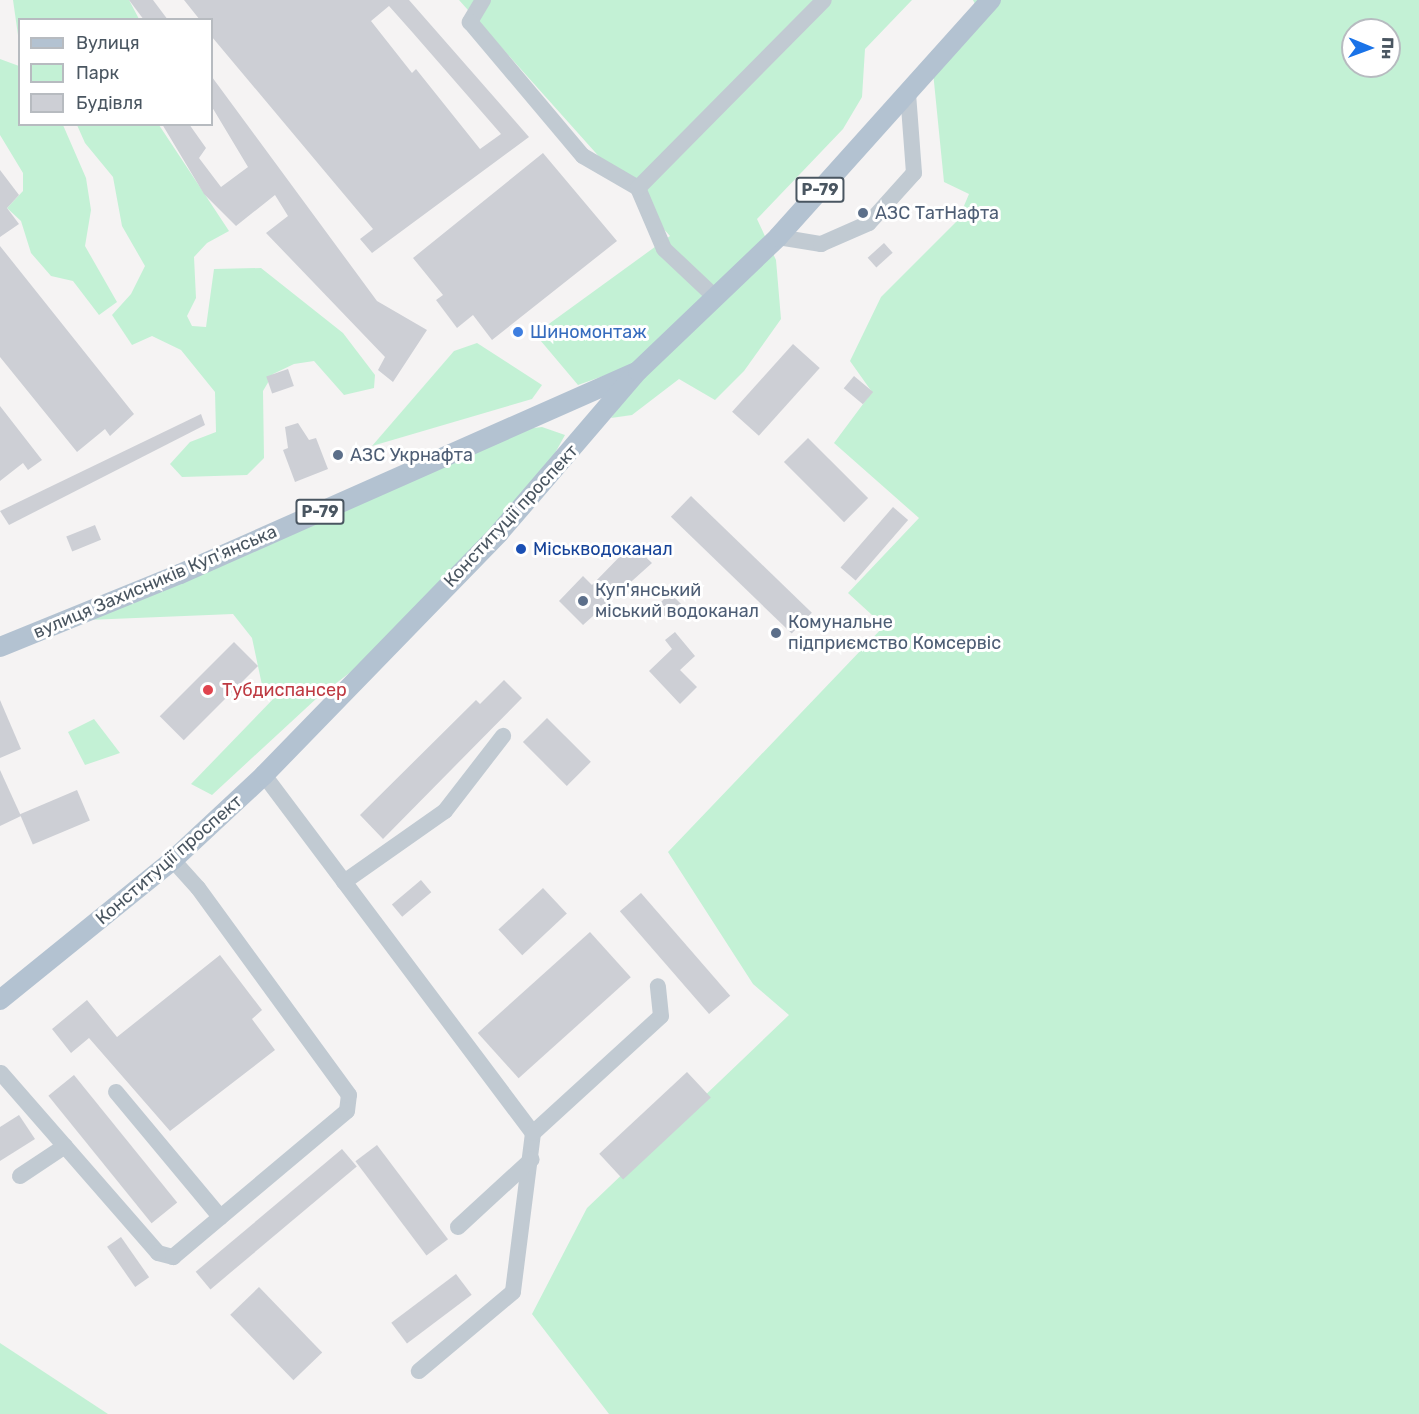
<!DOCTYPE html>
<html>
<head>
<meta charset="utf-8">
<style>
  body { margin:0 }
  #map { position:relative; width:1419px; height:1414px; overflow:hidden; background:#f5f3f3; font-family:Rubik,sans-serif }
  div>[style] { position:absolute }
  .green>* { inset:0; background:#c3f1d5 }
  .building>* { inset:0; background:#cdcfd5; transform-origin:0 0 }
  .minor>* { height:16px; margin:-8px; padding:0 8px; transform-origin:8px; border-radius:8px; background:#c1cad2 }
  .major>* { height:20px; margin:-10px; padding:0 10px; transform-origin:10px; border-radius:10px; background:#b3c2d1 }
  .dots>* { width:16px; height:16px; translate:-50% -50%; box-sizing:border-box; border:3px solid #fff; border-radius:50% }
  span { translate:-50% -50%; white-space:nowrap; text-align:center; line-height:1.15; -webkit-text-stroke:6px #fff; paint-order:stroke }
  .shield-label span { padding:2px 4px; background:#fff; border:2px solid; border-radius:4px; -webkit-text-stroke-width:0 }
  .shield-label { font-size:16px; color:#4a5661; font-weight:700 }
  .service-label { font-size:18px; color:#4e5e75 }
  .left { translate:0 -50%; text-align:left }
  .shop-label { font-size:18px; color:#366cbe }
  .street-label { font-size:18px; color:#4a5661 }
  .transit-label { font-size:18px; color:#164399 }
  .health-label { font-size:18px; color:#be3a42 }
  .legend { position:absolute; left:18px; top:18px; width:195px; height:108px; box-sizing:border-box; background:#fff; border:2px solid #b7bbc0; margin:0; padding:8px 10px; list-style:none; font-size:18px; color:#4a5661 }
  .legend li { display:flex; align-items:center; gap:12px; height:30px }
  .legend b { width:30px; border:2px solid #b7bbc0 }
  .north { position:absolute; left:1341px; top:18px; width:60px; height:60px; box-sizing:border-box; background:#fff; border:2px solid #b7bbc0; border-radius:50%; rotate:91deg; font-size:16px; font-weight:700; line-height:24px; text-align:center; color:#4a5661 }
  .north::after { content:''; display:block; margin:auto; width:21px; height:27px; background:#1a73e8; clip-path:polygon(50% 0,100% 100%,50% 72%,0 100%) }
</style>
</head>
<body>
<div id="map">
  <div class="green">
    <div style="clip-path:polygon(13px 0,129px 0,139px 19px,20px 20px,19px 42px)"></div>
    <div style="clip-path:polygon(459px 0,912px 0,865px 49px,862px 97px,843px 129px,757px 219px,776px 260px,781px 319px,744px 371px,715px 400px,679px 379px,632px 415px,611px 418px,639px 380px,620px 370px,578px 385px,535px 334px,670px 236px)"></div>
    <div style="clip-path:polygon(evenodd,973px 0,1419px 0,1419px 1414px,609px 1414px,532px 1314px,587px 1208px,789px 1015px,753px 984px,668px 852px,884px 626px,848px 593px,919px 518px,834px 443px,872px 392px,850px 361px,881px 297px,958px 220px,969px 194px,944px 182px,931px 52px,977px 8px,973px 0,1353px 30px,1389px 30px,1389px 66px,1353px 66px,1353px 30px)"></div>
    <div style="clip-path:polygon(0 59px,19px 66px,20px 124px,63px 125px,86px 178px,91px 210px,85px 246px,117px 302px,99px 315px,73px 281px,51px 276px,31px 253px,21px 221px,7px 208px,23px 191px,23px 173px,0 135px)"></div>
    <div style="clip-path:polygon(77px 125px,159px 125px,229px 231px,207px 243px,194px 257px,196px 298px,187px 316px,192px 326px,206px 327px,214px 269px,261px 268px,343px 333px,375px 375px,374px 388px,344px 395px,314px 361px,294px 364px,273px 374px,263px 391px,264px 458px,247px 475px,182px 477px,170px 464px,190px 442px,216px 432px,215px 392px,181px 350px,152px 336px,132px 345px,112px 315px,131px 294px,145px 266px,122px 226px,113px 177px,85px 143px)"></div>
    <div style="clip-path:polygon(477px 343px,542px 385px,532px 399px,372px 446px,454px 351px)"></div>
    <div style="clip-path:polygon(542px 427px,565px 435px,544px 473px,387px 644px,317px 698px,212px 795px,191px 784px,278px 694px,262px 685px,252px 638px,233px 614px,87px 620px,516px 430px)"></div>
    <div style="clip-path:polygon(94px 719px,120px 753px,85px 765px,68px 732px)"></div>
    <div style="clip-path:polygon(0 1343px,108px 1414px,0 1414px)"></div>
  </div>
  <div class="building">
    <div style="clip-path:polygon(129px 0,153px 0,168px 20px,144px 20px)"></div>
    <div style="clip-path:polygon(evenodd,184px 0,409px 0,529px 137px,372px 253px,360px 239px,373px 229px,212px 37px,212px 20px,200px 20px,184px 0,389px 6px,413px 33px,501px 134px,480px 149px,416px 69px,412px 73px,371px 21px,389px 6px)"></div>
    <div style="clip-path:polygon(212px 77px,377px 301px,427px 330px,393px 382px,378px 370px,385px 357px,266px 233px,288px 216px,275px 195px,236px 226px,204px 194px,162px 124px,189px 124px,206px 148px,199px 158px,221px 187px,248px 167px,212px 107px)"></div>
    <div style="clip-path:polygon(543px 153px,617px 241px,492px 340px,473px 315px,457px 328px,436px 300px,443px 295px,413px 258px)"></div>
    <div style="clip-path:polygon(0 170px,19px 195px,7px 208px,19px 224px,0 237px)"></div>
    <div style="left:884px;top:243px;width:13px;height:22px;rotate:48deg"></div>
    <div style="clip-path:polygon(0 246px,134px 414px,110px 436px,105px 429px,77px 452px,0 357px)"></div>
    <div style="left:793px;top:344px;width:36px;height:91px;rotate:42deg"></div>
    <div style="left:288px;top:369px;width:18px;height:23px;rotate:71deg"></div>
    <div style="left:854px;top:376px;width:25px;height:16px;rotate:40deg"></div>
    <div style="clip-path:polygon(0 406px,42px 460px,28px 470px,23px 463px,0 481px)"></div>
    <div style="clip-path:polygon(201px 414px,205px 425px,9px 525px,0 511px)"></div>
    <div style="clip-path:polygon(298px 423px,309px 440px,316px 438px,328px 469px,295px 482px,283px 450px,288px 448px,285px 427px)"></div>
    <div style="left:808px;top:438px;width:85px;height:34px;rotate:45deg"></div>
    <div style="left:691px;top:496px;width:168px;height:29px;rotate:44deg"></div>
    <div style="left:893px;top:507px;width:20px;height:80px;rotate:41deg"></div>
    <div style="left:95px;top:525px;width:16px;height:31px;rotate:68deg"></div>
    <div style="clip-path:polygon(632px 544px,652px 563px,583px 625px,559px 601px,583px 576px,592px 585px)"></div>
    <div style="left:670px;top:593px;width:16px;height:20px;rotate:45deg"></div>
    <div style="clip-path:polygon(675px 632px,695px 656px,680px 670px,697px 687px,680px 704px,649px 671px,672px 649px,665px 640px)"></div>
    <div style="left:234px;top:642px;width:34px;height:105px;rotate:45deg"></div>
    <div style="clip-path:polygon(504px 680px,522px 698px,383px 839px,360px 815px,476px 700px,480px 704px)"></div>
    <div style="clip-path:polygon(0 700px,21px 749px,0 758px)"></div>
    <div style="left:547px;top:718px;width:62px;height:34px;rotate:45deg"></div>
    <div style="clip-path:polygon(0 770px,21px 816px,0 826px)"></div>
    <div style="left:77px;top:790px;width:33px;height:62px;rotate:67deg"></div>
    <div style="left:421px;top:880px;width:16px;height:38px;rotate:50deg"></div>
    <div style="left:543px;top:888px;width:35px;height:61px;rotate:47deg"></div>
    <div style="left:641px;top:893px;width:136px;height:28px;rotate:49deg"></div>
    <div style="left:590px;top:932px;width:61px;height:151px;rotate:48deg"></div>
    <div style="clip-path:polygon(220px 955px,262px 1010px,252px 1019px,275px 1050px,170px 1131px,89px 1038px,71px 1053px,52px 1029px,87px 1000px,117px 1037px)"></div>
    <div style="left:687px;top:1072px;width:35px;height:120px;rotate:47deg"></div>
    <div style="left:74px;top:1075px;width:164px;height:33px;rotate:51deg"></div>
    <div style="clip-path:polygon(19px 1115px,35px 1139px,0 1161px,0 1127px)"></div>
    <div style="left:377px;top:1145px;width:118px;height:27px;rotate:53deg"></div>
    <div style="left:342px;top:1149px;width:23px;height:191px;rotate:50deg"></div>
    <div style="left:121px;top:1237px;width:49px;height:17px;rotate:55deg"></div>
    <div style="left:456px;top:1274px;width:26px;height:81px;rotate:53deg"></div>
    <div style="left:259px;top:1287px;width:91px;height:40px;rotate:46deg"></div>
  </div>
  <div class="minor">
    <div style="left:483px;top:0;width:26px;rotate:121deg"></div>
    <div style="left:470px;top:22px;width:175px;rotate:49.9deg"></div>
    <div style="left:583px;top:156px;width:64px;rotate:30.2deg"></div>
    <div style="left:638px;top:188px;width:66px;rotate:66.9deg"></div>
    <div style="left:664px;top:249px;width:70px;rotate:43.3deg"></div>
    <div style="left:638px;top:188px;width:264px;rotate:-45.3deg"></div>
    <div style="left:778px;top:237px;width:44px;rotate:9.2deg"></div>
    <div style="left:821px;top:244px;width:52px;rotate:-23.6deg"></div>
    <div style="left:869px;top:223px;width:67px;rotate:-48deg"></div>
    <div style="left:914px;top:173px;width:80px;rotate:-94.3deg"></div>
    <div style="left:264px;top:775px;width:448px;rotate:53.1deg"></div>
    <div style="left:533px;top:1133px;width:160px;rotate:97.2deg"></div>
    <div style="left:513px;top:1292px;width:123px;rotate:140deg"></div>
    <div style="left:344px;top:882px;width:123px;rotate:-35.1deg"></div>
    <div style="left:445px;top:811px;width:95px;rotate:-52.3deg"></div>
    <div style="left:1px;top:1073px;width:239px;rotate:48.9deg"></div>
    <div style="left:158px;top:1253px;width:16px;rotate:15deg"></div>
    <div style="left:173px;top:1257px;width:227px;rotate:-40deg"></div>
    <div style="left:347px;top:1111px;width:16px;rotate:-83deg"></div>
    <div style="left:349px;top:1095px;width:256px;rotate:-126.1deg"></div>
    <div style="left:198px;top:888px;width:38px;rotate:-132deg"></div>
    <div style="left:116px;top:1092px;width:163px;rotate:50.2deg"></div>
    <div style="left:533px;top:1133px;width:173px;rotate:-42.4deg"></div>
    <div style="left:661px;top:1016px;width:30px;rotate:-96deg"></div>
    <div style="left:20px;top:1176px;width:54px;rotate:-33.7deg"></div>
    <div style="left:458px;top:1227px;width:100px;rotate:-42.6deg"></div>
  </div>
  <div class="major">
    <div style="left:0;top:647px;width:194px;rotate:-22.1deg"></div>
    <div style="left:180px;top:574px;width:496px;rotate:-23.9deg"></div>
    <div style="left:0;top:1000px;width:223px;rotate:-39deg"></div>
    <div style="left:173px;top:860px;width:125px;rotate:-43deg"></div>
    <div style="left:264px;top:775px;width:337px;rotate:-45.8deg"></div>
    <div style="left:499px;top:533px;width:213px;rotate:-49.4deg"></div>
    <div style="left:638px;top:371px;width:194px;rotate:-43.7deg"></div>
    <div style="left:778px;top:237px;width:319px;rotate:-48.1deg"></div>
  </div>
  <div class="dots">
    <div style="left:863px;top:213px;background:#5c6f8a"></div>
    <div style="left:518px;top:332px;background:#3f7fe0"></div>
    <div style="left:338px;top:455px;background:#5c6f8a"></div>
    <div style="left:521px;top:549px;background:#1a4fb4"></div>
    <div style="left:583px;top:601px;background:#5c6f8a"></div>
    <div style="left:776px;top:633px;background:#5c6f8a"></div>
    <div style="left:208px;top:690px;background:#e0444e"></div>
  </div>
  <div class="shield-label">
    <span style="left:820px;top:190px">Р-79</span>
    <span style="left:320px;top:512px">Р-79</span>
  </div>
  <div class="service-label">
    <span class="left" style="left:875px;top:213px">АЗС ТатНафта</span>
    <span class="left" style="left:350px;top:455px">АЗС Укрнафта</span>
    <span class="left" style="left:595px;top:601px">Куп'янський<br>міський водоканал</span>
    <span class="left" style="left:788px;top:633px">Комунальне<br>пiдприємство Комсервiс</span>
  </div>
  <div class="shop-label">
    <span class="left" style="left:530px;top:332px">Шиномонтаж</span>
  </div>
  <div class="street-label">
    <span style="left:511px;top:516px;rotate:-47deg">Конституції проспект</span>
    <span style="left:155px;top:582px;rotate:-23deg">вулиця Захисників Куп'янська</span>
    <span style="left:169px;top:860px;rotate:-41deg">Конституції проспект</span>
  </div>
  <div class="transit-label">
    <span class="left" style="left:533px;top:549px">Міськводоканал</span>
  </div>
  <div class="health-label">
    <span class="left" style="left:222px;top:690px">Тубдиспансер</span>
  </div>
  <ul class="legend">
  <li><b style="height:8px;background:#b3c2d1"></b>Вулиця</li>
  <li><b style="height:16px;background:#c3f1d5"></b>Парк</li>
  <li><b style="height:16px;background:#cdcfd5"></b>Будівля</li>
  </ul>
  <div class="north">Пн</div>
</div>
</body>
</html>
